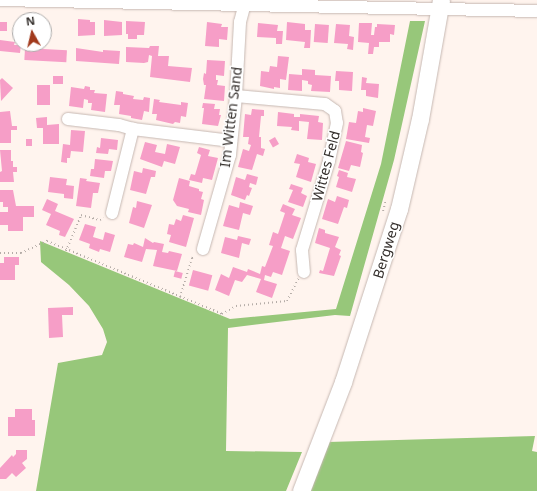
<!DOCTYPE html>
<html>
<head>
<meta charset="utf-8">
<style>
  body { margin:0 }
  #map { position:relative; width:537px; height:491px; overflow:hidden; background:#fff4ee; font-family:"Noto Sans",sans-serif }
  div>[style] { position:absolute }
  .forest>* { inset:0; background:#97c77a }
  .building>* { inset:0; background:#f69ec7; transform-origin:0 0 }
  .path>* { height:2px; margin-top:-1px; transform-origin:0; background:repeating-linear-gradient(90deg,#b5ada8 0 1px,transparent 0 4px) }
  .roads { filter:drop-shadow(0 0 1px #c6b8b2) drop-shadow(0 0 1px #c6b8b2) }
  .street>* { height:12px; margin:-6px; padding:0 6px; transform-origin:6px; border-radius:6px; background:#fff }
  .secondary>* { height:17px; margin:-8.5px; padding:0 8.5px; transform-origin:8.5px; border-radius:8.5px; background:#fff }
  span { translate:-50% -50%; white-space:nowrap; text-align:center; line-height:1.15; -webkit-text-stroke:3px #fff; paint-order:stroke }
  .street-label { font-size:14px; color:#332e2b }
  .north { position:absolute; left:12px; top:12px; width:40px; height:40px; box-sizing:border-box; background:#fff; border:1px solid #adabaa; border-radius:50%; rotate:352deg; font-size:11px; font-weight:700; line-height:16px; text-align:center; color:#332e2b }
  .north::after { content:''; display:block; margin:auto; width:14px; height:18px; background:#a1391c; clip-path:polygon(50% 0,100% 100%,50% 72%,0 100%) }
</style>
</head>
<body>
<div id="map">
  <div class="forest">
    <div style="clip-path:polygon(410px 21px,425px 21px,394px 160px,350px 316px,335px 315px,228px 328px,226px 451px,302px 452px,286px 491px,36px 491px,58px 363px,102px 355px,107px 342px,103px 329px,89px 306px,69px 285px,41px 262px,40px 241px,230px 319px,336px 309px,381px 164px)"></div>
    <div style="clip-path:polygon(535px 436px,532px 451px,537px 452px,537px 491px,309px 491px,328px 442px)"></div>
  </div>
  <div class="building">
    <div style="clip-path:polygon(78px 19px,90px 20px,90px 22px,95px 22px,95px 35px,78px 36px)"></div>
    <div style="clip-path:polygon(104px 20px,122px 22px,122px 35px,104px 36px)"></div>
    <div style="clip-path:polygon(126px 21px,145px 22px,144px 35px,137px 35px,137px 39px,128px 39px,128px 34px,126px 34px)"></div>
    <div style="left:0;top:22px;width:7px;height:9px"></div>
    <div style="clip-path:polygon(207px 22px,222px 24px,221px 27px,228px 27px,227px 40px,219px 39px,219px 47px,205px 46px)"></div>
    <div style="clip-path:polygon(287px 22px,305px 24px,305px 30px,311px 30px,310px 48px,304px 48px,305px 42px,286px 40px)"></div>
    <div style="clip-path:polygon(258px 23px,278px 25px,277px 31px,283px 31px,282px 44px,276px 44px,276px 38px,257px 37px)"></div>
    <div style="clip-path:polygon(359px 23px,372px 23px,371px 35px,374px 35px,375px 27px,377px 27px,377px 24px,395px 25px,394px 35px,390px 34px,390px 42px,379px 42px,379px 47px,374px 47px,373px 54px,368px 54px,369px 43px,358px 42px)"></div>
    <div style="left:44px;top:24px;width:5px;height:12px"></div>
    <div style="left:315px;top:24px;width:14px;height:18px;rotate:4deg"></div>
    <div style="clip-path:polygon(336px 24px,350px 25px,349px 36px,354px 37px,353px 50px,347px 49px,348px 44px,334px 43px)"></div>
    <div style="clip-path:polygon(0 40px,15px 42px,14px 45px,21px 45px,20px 53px,0 51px)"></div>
    <div style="clip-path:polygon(150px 46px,159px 46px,158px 56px,169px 56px,168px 66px,192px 68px,190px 82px,150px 77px,152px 56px,149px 55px,148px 62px,144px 63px,126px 62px,126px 47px,149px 48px)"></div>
    <div style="left:25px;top:48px;width:42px;height:12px;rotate:3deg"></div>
    <div style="clip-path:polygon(76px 48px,103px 52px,103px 50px,120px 51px,119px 64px,76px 61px)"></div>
    <div style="clip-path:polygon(278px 56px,289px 57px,286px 80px,280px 79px,280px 88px,274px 87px,274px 89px,260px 86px,261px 71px,269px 72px,270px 66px,277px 67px)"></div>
    <div style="clip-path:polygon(207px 60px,225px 61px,224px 76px,216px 75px,216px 80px,218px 80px,217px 85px,225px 86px,224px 101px,204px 99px,206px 85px,204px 85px,203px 79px,204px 73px,206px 74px)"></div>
    <div style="clip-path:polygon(302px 69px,315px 70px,315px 75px,331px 76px,330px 92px,311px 91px,312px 85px,308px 84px,308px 81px,302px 80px,302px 91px,288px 90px,289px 74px,302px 75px)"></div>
    <div style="clip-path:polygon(336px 71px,353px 72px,352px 91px,339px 90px,339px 81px,335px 81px)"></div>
    <div style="left:53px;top:76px;width:10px;height:8px"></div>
    <div style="clip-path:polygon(362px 77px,367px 78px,366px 83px,379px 84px,378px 98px,366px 96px,366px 90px,361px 90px)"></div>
    <div style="clip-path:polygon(2px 78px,13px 88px,1px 101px,0 80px)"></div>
    <div style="left:37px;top:85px;width:13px;height:20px"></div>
    <div style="clip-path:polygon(85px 86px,90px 87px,90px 90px,95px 90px,94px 93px,107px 94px,105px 112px,91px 110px,92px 103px,88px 103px,88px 100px,84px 99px,83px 108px,69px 106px,71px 87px,84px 89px)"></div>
    <div style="clip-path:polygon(116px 91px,123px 92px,123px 94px,134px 96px,133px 99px,143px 100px,144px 97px,150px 98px,149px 112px,144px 111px,142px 120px,131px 118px,131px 116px,119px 114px,120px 105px,114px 105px)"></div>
    <div style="clip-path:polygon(154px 99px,160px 100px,159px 102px,181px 105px,181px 102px,188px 103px,186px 117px,181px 116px,180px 123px,175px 122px,173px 124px,156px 120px,157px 114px,152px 114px)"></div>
    <div style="clip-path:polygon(203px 103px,215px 104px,214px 109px,220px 109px,219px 115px,221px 115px,218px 126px,202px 124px,204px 108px,202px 108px)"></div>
    <div style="clip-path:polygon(363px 108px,376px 111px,373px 126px,367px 125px,365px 137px,370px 138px,369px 143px,346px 139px,349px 122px,356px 123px,358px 111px,363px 112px)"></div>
    <div style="clip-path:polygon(252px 109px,264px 110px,264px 116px,261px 116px,259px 137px,261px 137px,261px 148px,265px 149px,263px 156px,257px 154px,252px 170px,238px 167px,243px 149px,249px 151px,251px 145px,248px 144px,249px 137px,243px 137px,245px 114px,251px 115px)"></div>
    <div style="clip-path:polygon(10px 111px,12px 126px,17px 126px,17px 130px,11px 130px,11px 143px,0 143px,0 112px)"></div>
    <div style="clip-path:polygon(278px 112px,294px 114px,294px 117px,300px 117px,300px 114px,319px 116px,318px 122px,323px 123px,322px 140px,307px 139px,309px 122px,299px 121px,299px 131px,291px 130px,292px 127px,277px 126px)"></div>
    <div style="clip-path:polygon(47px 117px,47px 125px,59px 124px,59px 144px,43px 144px,43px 128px,37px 128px,36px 118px)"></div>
    <div style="clip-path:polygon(71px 130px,85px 131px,83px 152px,71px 151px,70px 158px,67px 158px,67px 163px,61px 162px,63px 144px,70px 145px)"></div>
    <div style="left:275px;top:137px;width:8px;height:7px;rotate:60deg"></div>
    <div style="clip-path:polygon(101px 138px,118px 140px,117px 150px,109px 149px,108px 154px,96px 153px,97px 147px,100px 148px)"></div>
    <div style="left:26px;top:139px;width:6px;height:7px"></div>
    <div style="clip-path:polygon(346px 141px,362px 145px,361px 152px,363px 153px,360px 167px,351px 165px,349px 171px,338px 168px)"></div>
    <div style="clip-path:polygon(145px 142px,157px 145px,155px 152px,165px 154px,167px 144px,180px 147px,175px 164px,164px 161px,162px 167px,140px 159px)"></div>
    <div style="clip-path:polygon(199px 147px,210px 150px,208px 156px,218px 158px,212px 180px,203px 178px,202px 183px,189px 180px,191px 174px,195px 175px,201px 155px,197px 153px)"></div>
    <div style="clip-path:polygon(0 150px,11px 150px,11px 161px,13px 161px,13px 167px,17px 167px,17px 172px,13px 172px,14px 182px,0 182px,0 172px,2px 171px)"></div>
    <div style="clip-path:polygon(297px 154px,309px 158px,308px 162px,316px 164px,311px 182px,296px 177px,300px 164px,294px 163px)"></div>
    <div style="clip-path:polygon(95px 159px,113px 161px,111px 171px,105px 171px,104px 178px,90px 176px,91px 169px,94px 169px)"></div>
    <div style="clip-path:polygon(143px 168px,156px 171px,155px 177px,151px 177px,146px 194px,130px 190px,134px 171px,142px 173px)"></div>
    <div style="clip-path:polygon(339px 170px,348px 173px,347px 177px,356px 179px,352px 192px,336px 187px,339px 177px,337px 176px)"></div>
    <div style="clip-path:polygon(247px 174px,258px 177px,256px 185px,250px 183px,249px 187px,252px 188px,249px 196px,247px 195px,245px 200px,231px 195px,236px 177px,245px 180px)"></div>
    <div style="clip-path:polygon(50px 177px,67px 179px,66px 185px,74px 186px,73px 199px,64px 198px,64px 194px,48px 192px)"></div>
    <div style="clip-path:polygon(80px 178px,87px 179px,86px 181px,100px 183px,98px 193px,93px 193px,91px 208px,76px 206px)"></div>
    <div style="clip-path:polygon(179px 178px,190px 181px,189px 186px,199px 189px,199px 191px,203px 192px,201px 199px,204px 200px,201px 215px,188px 212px,189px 209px,177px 206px,173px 200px)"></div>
    <div style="clip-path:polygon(291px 184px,303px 188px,301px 193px,307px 196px,303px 207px,288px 202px,293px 190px,289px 189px)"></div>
    <div style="clip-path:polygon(0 190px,13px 190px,16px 206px,34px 206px,34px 217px,23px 217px,23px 231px,8px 231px,8px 225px,0 225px,0 212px,8px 212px,8px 207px,3px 207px,3px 202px,0 202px)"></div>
    <div style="clip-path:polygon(337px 196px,349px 200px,347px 208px,344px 207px,338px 224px,322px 219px,328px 199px,335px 202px)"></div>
    <div style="clip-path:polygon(47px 199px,58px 204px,55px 211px,74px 219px,65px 237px,59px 235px,60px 231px,46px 225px,51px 214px,42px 210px)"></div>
    <div style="clip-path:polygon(137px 201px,152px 205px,144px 228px,129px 223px,133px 207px,136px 208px)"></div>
    <div style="clip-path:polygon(240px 202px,253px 206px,250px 215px,243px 213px,239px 230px,223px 226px,229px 205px,239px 208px)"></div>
    <div style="clip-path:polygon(283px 204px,295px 209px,292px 215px,301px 218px,293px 239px,285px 236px,281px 248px,290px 251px,282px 275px,273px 272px,271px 277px,265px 275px,264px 280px,277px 284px,272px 298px,256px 292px,261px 279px,247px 275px,242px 282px,235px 280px,229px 296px,215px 290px,221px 274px,229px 278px,233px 267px,247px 272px,248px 269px,260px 274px,262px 266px,265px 267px,273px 246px,269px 245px,273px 232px,278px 234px,285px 213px,280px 211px)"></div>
    <div style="clip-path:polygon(183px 215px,194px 218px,186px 247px,169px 242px,171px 235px,167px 234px,169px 224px,174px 225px,176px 219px,181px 221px)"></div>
    <div style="clip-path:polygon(85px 224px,96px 227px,93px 237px,103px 240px,105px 232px,115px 235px,110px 252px,100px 249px,99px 252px,89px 248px,90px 244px,79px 240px)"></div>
    <div style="clip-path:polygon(319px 228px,325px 230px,325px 233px,339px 237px,335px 247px,341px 250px,339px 255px,341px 256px,334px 276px,319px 273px,320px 270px,323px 271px,330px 248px,315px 243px)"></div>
    <div style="clip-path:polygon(238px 236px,251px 239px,249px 245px,242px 243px,239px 258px,221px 253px,225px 237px,237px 240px)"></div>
    <div style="clip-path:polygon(145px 238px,153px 243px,154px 242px,164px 244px,162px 252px,168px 253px,169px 251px,182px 254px,177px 271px,153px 266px,157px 250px,146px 249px,142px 262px,124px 257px,128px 244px,133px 245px,134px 243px,143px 247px)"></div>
    <div style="clip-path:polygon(4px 257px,19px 257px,19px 265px,15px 265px,15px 280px,0 280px,0 263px,4px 263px)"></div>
    <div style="left:193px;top:270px;width:20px;height:16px;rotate:15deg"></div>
    <div style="left:175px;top:271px;width:8px;height:6px;rotate:14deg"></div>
    <div style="clip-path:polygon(73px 307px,73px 315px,62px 315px,63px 337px,49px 338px,48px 308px)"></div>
    <div style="clip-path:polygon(15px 409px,32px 409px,32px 420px,35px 420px,35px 436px,8px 436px,8px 417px,15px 417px)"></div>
    <div style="clip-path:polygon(16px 450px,27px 450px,27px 459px,22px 463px,26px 468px,16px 477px,12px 473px,6px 479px,0 479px,0 468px,12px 455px,13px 457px,16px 454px)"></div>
  </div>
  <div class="path">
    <div style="left:383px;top:211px;width:11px;rotate:-75deg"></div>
    <div style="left:66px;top:251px;width:39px;rotate:-67deg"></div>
    <div style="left:81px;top:215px;width:20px;rotate:15deg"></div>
    <div style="left:100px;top:220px;width:4px;rotate:-34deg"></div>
    <div style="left:0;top:253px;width:21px"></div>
    <div style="left:21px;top:253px;width:29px;rotate:-25deg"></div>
    <div style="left:47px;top:241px;width:190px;rotate:22.6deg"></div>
    <div style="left:222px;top:314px;width:16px;rotate:-30deg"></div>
    <div style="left:236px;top:306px;width:51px;rotate:-5.6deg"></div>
    <div style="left:287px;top:301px;width:25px;rotate:-63deg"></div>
    <div style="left:180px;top:297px;width:41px;rotate:-72.9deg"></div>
    <div style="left:192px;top:258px;width:3px;rotate:-45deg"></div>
  </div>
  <div class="roads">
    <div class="street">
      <div style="left:0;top:0;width:537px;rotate:1.17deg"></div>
      <div style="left:236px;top:96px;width:89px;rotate:5.1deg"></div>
      <div style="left:325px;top:104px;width:12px;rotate:35deg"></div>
      <div style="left:335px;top:111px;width:12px;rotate:81deg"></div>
      <div style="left:337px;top:123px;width:39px;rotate:102deg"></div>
      <div style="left:329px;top:161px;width:93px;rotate:106.9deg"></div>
      <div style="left:302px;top:250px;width:22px;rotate:85deg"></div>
      <div style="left:68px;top:119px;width:51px;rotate:6.7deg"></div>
      <div style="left:119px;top:125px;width:15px;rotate:16deg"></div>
      <div style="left:133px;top:129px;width:99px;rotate:7deg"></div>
      <div style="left:112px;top:213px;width:87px;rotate:-76deg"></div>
      <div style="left:203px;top:249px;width:98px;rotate:-74deg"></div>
      <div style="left:230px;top:155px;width:59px;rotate:-84.2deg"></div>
      <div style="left:236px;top:96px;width:74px;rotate:-86.9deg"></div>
      <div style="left:240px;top:22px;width:23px;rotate:-75deg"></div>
    </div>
    <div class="secondary">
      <div style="left:301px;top:491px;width:117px;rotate:-68.9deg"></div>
      <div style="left:343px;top:382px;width:182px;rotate:-72.1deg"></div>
      <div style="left:399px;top:209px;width:92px;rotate:-76.9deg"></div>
      <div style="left:420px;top:119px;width:121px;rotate:-80deg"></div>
    </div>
  </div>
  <div class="street-label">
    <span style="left:231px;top:117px;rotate:-83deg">Im Witten Sand</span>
    <span style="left:326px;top:166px;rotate:-75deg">Wittes Feld</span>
    <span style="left:386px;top:250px;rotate:-73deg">Bergweg</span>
  </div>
  <div class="north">N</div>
</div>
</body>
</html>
